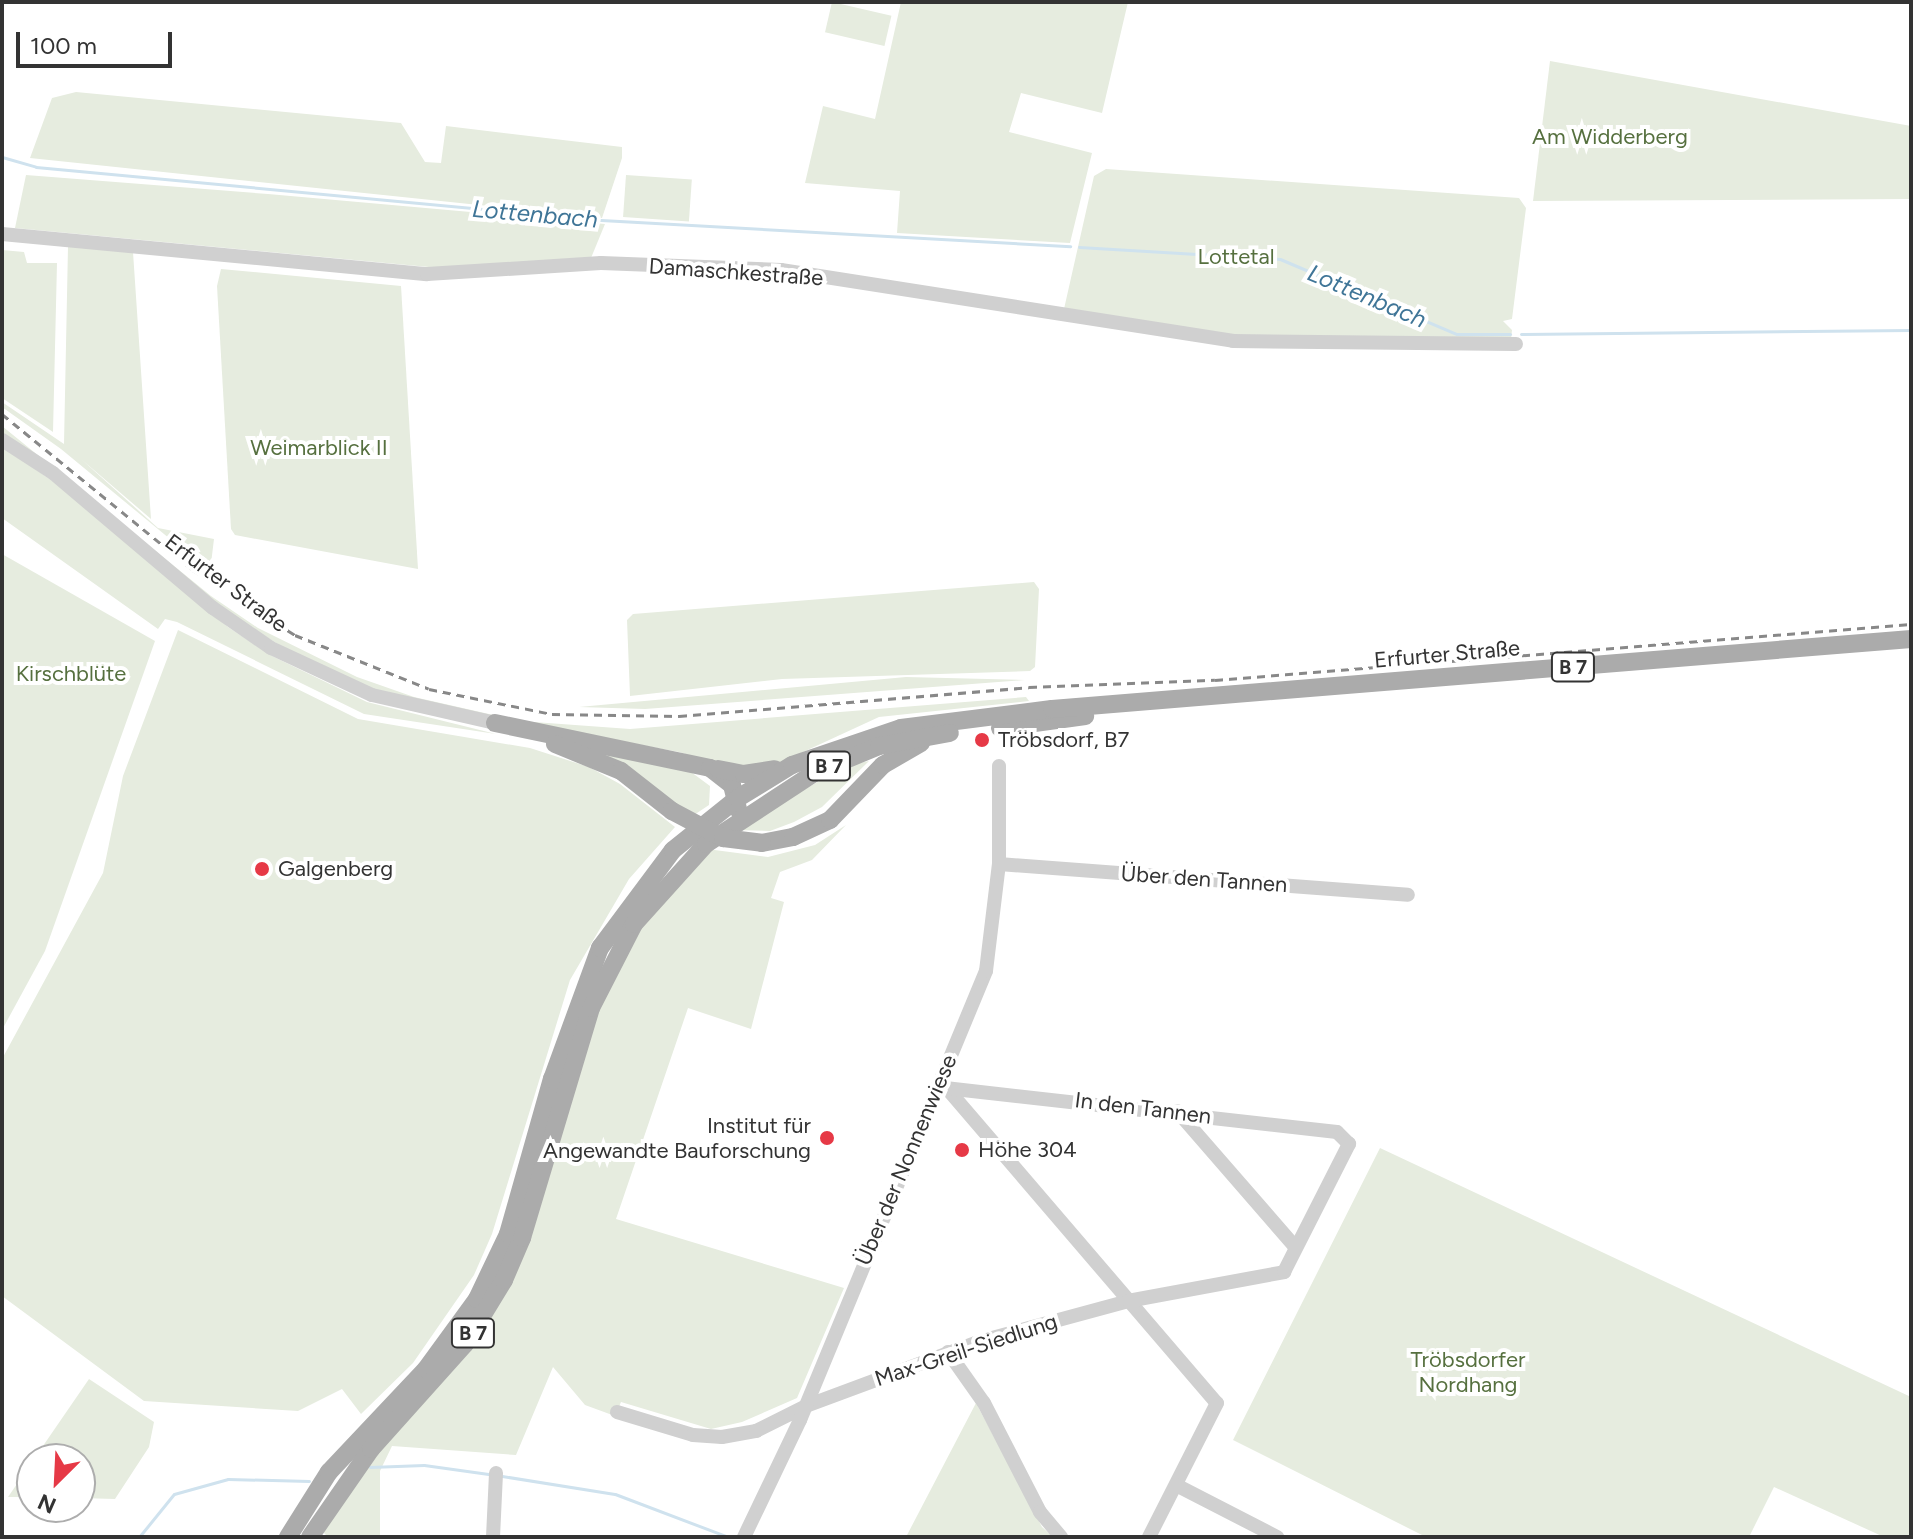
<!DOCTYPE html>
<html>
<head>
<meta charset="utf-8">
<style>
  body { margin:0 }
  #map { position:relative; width:1913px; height:1539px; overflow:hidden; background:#fff; font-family:Figtree,sans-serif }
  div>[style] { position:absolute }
  .green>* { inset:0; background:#e6ecdf; transform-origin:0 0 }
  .stream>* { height:3px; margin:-1.5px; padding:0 1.5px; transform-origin:1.5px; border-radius:1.5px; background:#cfe2ee }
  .minor>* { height:14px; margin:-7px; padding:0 7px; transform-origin:7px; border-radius:7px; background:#d0d0d0 }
  .major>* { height:18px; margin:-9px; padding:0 9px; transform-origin:9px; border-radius:9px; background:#ababab }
  .rail>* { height:3px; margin-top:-1.5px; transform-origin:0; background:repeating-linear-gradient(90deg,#888 0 8px,transparent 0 14px) }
  .major-bridge>* { height:18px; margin:-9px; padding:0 9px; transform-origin:9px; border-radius:9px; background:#ababab }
  .dots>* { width:22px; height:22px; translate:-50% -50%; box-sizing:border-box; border:4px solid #fff; border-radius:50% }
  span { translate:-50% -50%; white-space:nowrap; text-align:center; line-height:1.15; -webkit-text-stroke:8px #fff; paint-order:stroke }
  .shield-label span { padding:2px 6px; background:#fff; border:2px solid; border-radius:6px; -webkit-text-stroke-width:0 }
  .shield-label { font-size:20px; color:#333; font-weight:700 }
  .park-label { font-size:22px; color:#56703f }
  .street-label { font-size:22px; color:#333 }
  .poi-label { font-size:22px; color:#333 }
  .left { translate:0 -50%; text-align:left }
  .right { translate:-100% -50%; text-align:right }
  .water-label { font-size:24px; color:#3f7597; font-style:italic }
  .frame { position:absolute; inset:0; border:4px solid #333; pointer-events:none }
  .north { position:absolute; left:16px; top:1443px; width:80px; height:80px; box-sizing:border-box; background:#fff; border:2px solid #adadad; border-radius:50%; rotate:204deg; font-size:22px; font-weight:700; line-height:32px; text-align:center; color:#333 }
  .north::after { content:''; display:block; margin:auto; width:28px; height:36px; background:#e63946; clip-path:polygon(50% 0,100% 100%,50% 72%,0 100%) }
  .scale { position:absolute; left:16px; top:32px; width:156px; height:36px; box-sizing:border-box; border:4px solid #333; border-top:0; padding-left:10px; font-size:24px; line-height:28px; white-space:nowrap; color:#333; -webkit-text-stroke:6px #fff; paint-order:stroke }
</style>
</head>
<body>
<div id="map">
  <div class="green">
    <div style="left:832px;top:2px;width:61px;height:31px;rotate:13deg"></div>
    <div style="clip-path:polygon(901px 2px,1128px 2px,1102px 113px,1021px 93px,1009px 132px,1092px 153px,1070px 243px,897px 233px,900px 191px,805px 183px,823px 106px,875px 119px)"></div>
    <div style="clip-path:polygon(1550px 61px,1911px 126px,1911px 199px,1533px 201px)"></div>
    <div style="clip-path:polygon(76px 92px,401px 123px,425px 162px,441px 163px,446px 126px,622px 147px,622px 158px,602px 218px,30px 158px,52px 98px)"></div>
    <div style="clip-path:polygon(1106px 169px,1519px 198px,1526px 208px,1512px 319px,1503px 321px,1512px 330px,1511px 339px,1234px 336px,1064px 309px,1094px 176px)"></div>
    <div style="clip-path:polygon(26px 175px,268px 194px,605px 224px,591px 258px,450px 269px,15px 228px)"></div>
    <div style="left:626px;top:175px;width:66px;height:42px;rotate:4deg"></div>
    <div style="clip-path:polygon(68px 246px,133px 252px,151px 519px,81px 459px,158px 528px,214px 539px,210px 572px,61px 449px,2px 407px,2px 402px,64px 444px)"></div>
    <div style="clip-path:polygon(2px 250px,24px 252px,27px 263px,57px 263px,53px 432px,2px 398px)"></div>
    <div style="clip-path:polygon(221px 269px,401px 286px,418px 569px,235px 535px,231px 529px,217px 286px)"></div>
    <div style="clip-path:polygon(2px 426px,211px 596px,258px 628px,357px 677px,414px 697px,520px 721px,630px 729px,1026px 697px,1029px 701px,879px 717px,775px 765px,724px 766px,679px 752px,452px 711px,380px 693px,314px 666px,235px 618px,2px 435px)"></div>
    <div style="clip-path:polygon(2px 446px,64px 489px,228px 627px,272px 656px,367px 702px,496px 734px,364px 714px,177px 622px,165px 619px,158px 629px,2px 518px)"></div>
    <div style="clip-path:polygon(2px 554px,155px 641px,45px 951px,2px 1030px)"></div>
    <div style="clip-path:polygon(1034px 582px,1039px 589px,1035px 667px,1030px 671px,782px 679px,630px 696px,627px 620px,633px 614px)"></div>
    <div style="clip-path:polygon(178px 630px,358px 719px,530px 748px,589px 767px,620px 784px,675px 827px,629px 879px,570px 980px,492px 1234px,474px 1275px,413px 1363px,361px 1414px,342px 1389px,298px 1411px,144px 1401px,2px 1296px,2px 1059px,103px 873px,123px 776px)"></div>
    <div style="clip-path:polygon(906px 677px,1025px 680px,645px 709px,579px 707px)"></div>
    <div style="clip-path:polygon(602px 750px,687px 769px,710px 786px,709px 805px,691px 817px,600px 756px)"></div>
    <div style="clip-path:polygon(869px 761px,822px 807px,794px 822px,770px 831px,735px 830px,845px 766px)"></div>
    <div style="clip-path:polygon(846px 825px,812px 860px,780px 872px,771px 898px,784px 902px,751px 1029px,688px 1008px,616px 1219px,844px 1288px,797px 1398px,742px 1422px,711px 1429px,621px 1402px,615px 1416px,585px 1405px,553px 1367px,516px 1455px,392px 1446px,380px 1471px,380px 1537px,328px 1537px,323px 1532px,374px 1452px,443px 1379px,602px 999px,643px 923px,707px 849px,768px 857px,815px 845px)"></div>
    <div style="clip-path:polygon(1380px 1148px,1911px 1397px,1911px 1537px,1884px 1537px,1774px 1487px,1749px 1537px,1426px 1537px,1233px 1440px)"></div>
    <div style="clip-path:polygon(89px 1379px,154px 1422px,149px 1447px,115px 1499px,80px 1498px,80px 1459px,34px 1459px)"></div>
    <div style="clip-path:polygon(976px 1403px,1042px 1527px,1053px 1537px,906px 1537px)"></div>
    <div style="clip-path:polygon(32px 1462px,32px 1497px,8px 1497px)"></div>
  </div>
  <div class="stream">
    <div style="left:2px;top:157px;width:35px;rotate:16deg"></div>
    <div style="left:36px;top:167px;width:567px;rotate:5.36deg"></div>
    <div style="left:601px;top:220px;width:470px;rotate:3.2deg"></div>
    <div style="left:1079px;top:247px;width:201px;rotate:3.4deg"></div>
    <div style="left:1280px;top:259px;width:192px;rotate:23deg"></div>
    <div style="left:1457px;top:334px;width:53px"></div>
    <div style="left:1521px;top:334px;width:390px;rotate:-0.6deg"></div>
    <div style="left:370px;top:1467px;width:54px;rotate:-2.1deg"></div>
    <div style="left:424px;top:1465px;width:65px;rotate:8deg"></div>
    <div style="left:502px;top:1476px;width:114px;rotate:9.1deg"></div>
    <div style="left:615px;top:1494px;width:121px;rotate:20.8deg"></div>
    <div style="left:139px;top:1537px;width:55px;rotate:-50.9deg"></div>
    <div style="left:174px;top:1494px;width:56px;rotate:-15.5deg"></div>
    <div style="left:228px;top:1479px;width:81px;rotate:1.4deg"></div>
  </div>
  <div class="minor">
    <div style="left:2px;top:234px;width:427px;rotate:5.4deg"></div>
    <div style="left:427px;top:274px;width:174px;rotate:-3.6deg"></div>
    <div style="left:601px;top:263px;width:180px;rotate:2.2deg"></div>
    <div style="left:781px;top:270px;width:458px;rotate:8.9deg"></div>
    <div style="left:1233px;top:341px;width:283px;rotate:0.6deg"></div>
    <div style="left:2px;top:440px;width:61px;rotate:32.9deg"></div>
    <div style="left:53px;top:473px;width:209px;rotate:40.2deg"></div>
    <div style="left:213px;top:608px;width:70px;rotate:34.6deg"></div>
    <div style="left:271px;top:648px;width:111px;rotate:25deg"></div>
    <div style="left:372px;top:695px;width:126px;rotate:12.8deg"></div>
    <div style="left:999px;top:864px;width:410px;rotate:4.3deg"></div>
    <div style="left:950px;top:1092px;width:410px;rotate:49.4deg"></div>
    <div style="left:1217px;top:1403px;width:150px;rotate:116.9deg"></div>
    <div style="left:1177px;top:1111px;width:181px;rotate:49deg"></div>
    <div style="left:948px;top:1352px;width:62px;rotate:54.8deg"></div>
    <div style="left:984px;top:1403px;width:123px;rotate:62.8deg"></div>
    <div style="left:1040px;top:1512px;width:33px;rotate:50deg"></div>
    <div style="left:617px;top:1412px;width:79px;rotate:16.8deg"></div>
    <div style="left:693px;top:1435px;width:29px;rotate:4deg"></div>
    <div style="left:722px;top:1437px;width:35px;rotate:-10deg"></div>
    <div style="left:756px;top:1431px;width:56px;rotate:-26.6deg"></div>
    <div style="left:806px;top:1406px;width:187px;rotate:-20.4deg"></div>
    <div style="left:981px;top:1341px;width:152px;rotate:-15.2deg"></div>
    <div style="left:1128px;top:1301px;width:159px;rotate:-10.5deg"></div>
    <div style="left:1284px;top:1272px;width:144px;rotate:-63.1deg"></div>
    <div style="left:1349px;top:1144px;width:17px;rotate:-135deg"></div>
    <div style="left:1337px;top:1132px;width:403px;rotate:-173.6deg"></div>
    <div style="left:1176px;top:1485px;width:114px;rotate:27.2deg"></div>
    <div style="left:493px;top:1537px;width:64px;rotate:-87.3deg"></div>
    <div style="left:744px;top:1537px;width:130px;rotate:-64.4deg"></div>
    <div style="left:800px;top:1420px;width:486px;rotate:-67.5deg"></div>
    <div style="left:986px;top:971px;width:108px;rotate:-83.1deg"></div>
    <div style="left:999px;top:864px;width:98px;rotate:-90deg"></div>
  </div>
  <div class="major">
    <div style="left:495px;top:723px;width:220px;rotate:11.8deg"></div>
    <div style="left:710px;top:768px;width:28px;rotate:38deg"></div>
    <div style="left:732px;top:785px;width:25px;rotate:76deg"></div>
    <div style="left:1000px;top:728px;width:86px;rotate:-8deg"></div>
    <div style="left:555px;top:744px;width:71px;rotate:22.2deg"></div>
    <div style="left:621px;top:771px;width:65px;rotate:38.1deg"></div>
    <div style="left:718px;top:769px;width:26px;rotate:11deg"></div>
    <div style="left:744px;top:774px;width:31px;rotate:-9deg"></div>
    <div style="left:762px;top:843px;width:32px;rotate:-11deg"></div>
    <div style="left:793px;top:837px;width:41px;rotate:-24.7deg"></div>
    <div style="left:830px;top:820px;width:76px;rotate:-46.1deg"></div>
    <div style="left:883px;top:765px;width:44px;rotate:-30.1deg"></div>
    <div style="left:288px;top:1537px;width:77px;rotate:-57.8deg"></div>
    <div style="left:329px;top:1472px;width:141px;rotate:-46.7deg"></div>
    <div style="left:426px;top:1369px;width:87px;rotate:-53.9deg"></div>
    <div style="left:477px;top:1299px;width:72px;rotate:-64.5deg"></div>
    <div style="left:508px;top:1234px;width:161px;rotate:-74.2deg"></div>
    <div style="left:552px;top:1079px;width:140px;rotate:-69.9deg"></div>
    <div style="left:600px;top:948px;width:122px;rotate:-53.3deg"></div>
    <div style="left:673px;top:850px;width:83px;rotate:-38.7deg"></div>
    <div style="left:738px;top:798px;width:63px;rotate:-31.4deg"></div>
    <div style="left:792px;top:765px;width:115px;rotate:-18.7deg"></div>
    <div style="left:901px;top:728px;width:152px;rotate:-7.2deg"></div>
    <div style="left:1052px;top:709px;width:862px;rotate:-4.66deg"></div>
    <div style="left:310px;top:1537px;width:107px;rotate:-55.3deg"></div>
    <div style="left:371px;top:1449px;width:141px;rotate:-48.2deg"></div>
    <div style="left:465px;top:1344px;width:75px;rotate:-58.6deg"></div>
    <div style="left:504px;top:1280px;width:46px;rotate:-66.8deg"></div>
    <div style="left:522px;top:1238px;width:240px;rotate:-73.3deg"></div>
    <div style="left:591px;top:1008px;width:94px;rotate:-62.9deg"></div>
    <div style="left:634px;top:924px;width:108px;rotate:-48deg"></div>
    <div style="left:706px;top:844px;width:129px;rotate:-33.3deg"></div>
    <div style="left:814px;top:773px;width:70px;rotate:-22.6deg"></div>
    <div style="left:879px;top:746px;width:72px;rotate:-10.4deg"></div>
  </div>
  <div class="rail">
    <div style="left:2px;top:414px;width:247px;rotate:39.2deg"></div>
    <div style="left:193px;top:570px;width:121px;rotate:32.5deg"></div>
    <div style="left:295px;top:635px;width:144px;rotate:21.9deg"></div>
    <div style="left:429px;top:689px;width:126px;rotate:11.5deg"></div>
    <div style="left:552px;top:714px;width:127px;rotate:0.9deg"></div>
    <div style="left:679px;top:716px;width:351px;rotate:-4.7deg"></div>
    <div style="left:1029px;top:687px;width:186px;rotate:-2.2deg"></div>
    <div style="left:1215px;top:680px;width:698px;rotate:-4.6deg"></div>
  </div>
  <div class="major-bridge">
    <div style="left:672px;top:811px;width:58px;rotate:27.9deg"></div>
    <div style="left:723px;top:838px;width:39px;rotate:7deg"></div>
  </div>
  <div class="dots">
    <div style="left:982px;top:740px;background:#e63946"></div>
    <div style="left:262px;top:869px;background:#e63946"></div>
    <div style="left:827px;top:1138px;background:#e63946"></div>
    <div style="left:962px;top:1150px;background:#e63946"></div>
  </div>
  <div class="shield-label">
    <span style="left:1573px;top:667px">B 7</span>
    <span style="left:829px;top:766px">B 7</span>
    <span style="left:473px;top:1333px">B 7</span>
  </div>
  <div class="park-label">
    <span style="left:1610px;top:137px">Am Widderberg</span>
    <span style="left:1236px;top:257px">Lottetal</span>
    <span style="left:319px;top:448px">Weimarblick II</span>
    <span style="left:71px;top:674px">Kirschblüte</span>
    <span style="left:1468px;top:1372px">Tröbsdorfer<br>Nordhang</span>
  </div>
  <div class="street-label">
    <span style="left:736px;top:272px;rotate:4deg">Damaschkestraße</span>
    <span style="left:226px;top:583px;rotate:37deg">Erfurter Straße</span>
    <span style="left:1447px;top:654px;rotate:-5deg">Erfurter Straße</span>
    <span style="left:1204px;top:879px;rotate:4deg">Über den Tannen</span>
    <span style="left:1143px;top:1108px;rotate:7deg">In den Tannen</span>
    <span style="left:906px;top:1160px;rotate:-67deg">Über der Nonnenwiese</span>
    <span style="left:966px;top:1350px;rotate:-18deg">Max-Greil-Siedlung</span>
  </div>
  <div class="poi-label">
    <span class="left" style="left:998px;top:740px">Tröbsdorf, B7</span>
    <span class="left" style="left:278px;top:869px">Galgenberg</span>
    <span class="right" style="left:811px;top:1138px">Institut für<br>Angewandte Bauforschung</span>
    <span class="left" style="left:978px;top:1150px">Höhe 304</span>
  </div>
  <div class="water-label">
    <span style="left:535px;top:214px;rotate:5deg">Lottenbach</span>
    <span style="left:1367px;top:296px;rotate:23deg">Lottenbach</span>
  </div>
  <div class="frame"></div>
  <div class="north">N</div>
  <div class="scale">100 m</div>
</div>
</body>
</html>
